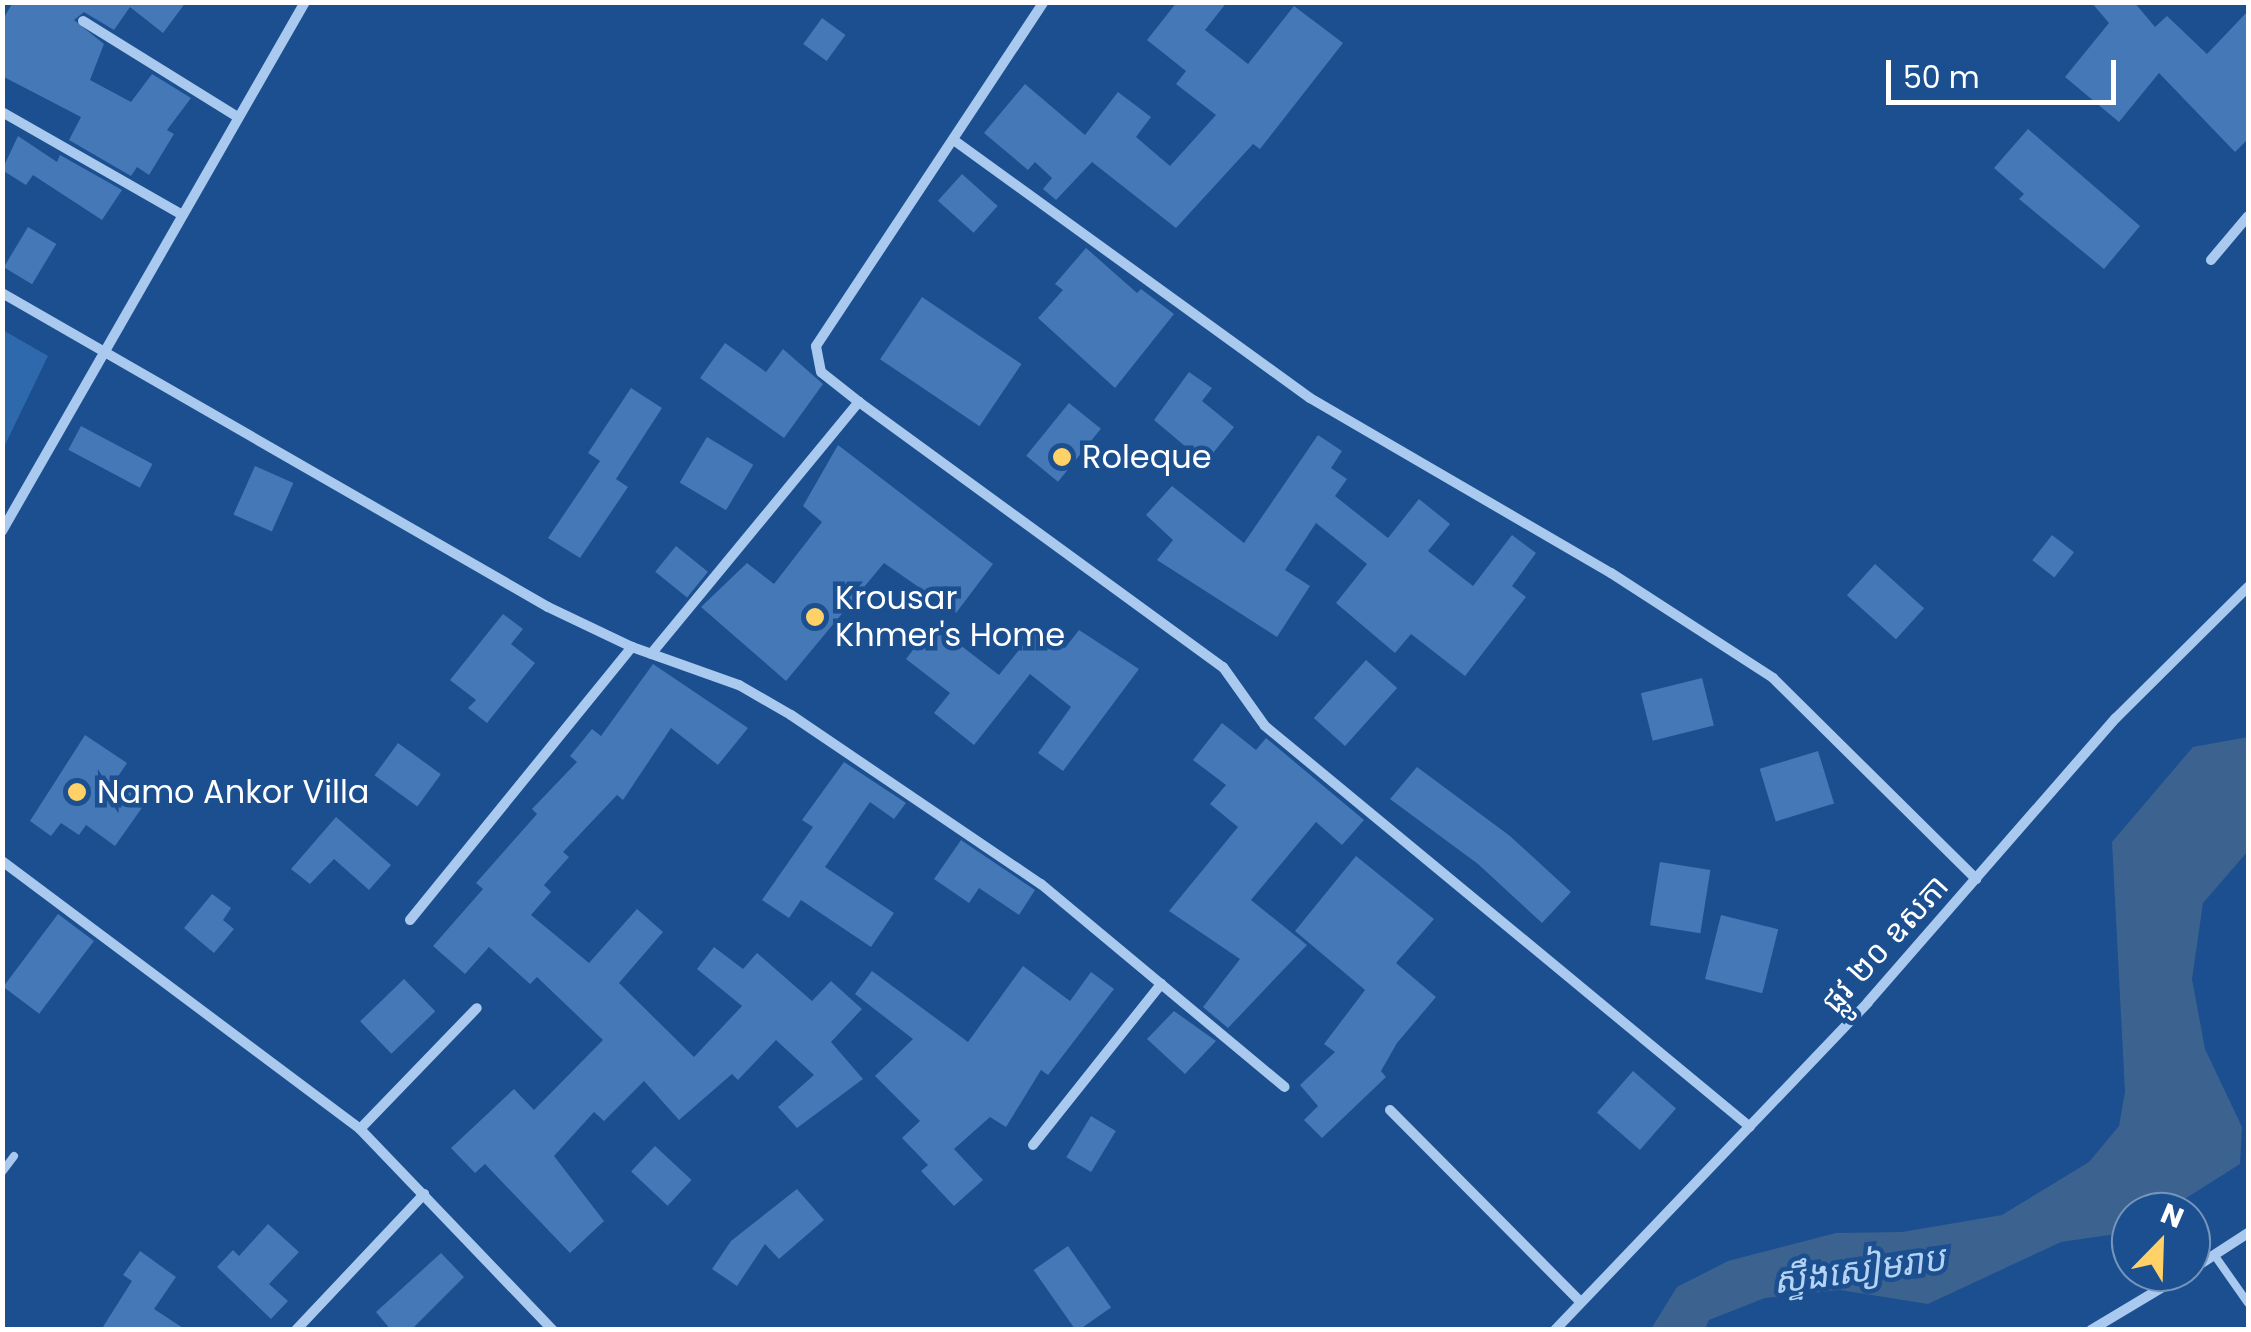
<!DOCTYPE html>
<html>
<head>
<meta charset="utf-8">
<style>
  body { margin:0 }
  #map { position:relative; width:2251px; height:1332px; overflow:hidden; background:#1b4f8f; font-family:Poppins,"Noto Sans Khmer",sans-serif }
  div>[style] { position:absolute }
  .green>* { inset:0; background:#2e69ad }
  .water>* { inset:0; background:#3c6290 }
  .building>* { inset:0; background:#4478b7; transform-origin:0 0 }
  .lane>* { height:8px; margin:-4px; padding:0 4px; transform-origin:4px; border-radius:4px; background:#a9c9ee }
  .street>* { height:10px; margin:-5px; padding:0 5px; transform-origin:5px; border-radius:5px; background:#a9c9ee }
  .dots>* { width:28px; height:28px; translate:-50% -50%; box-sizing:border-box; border:5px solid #1b4f8f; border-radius:50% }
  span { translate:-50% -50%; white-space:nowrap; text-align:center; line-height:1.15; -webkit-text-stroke:9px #1b4f8f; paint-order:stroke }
  .poi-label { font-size:32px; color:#fff }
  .left { translate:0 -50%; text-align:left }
  .street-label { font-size:32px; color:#fff }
  .water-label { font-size:35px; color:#b5d3f5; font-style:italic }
  .frame { position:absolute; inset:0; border:5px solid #fff; pointer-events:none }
  .north { position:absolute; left:2111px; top:1192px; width:100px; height:100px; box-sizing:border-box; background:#1b4f8f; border:2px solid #7695bc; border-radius:50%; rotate:23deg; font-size:28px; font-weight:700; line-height:40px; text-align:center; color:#fff }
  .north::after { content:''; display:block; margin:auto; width:35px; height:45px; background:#ffd166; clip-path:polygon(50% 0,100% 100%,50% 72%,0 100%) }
  .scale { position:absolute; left:1886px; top:60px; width:230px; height:45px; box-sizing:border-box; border:5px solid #fff; border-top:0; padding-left:12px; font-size:30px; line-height:35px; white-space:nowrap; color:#fff; -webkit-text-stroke:8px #1b4f8f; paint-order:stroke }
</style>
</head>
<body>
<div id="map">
  <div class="green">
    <div style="clip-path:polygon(3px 330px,48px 356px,3px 449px)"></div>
  </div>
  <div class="water">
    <div style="clip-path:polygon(2248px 737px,2248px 851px,2203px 903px,2192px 979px,2205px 1049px,2242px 1127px,2240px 1164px,2164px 1212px,2131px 1212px,2131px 1227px,2116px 1234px,2061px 1242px,1928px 1304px,1840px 1290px,1765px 1298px,1709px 1320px,1705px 1329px,1651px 1329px,1677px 1287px,1728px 1261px,1836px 1233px,1902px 1232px,2002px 1215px,2089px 1162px,2119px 1126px,2125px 1092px,2112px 842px,2193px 747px)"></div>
  </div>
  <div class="building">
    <div style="clip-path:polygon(13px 2px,186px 2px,163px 33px,130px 7px,114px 30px,84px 12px,74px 20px,104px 44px,90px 80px,131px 102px,152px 74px,191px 98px,167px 130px,174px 134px,149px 175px,137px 167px,131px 176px,69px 140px,81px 117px,2px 76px,2px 21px)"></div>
    <div style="clip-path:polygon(1177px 2px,1227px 2px,1205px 30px,1248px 64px,1294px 6px,1343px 43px,1260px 149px,1253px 144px,1176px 228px,1092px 162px,1056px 200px,1043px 189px,1052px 178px,1035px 162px,1028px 170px,984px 133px,1025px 84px,1085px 135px,1118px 92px,1151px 117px,1136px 137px,1170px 166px,1216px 115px,1176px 84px,1186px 71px,1147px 40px)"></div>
    <div style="clip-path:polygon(2091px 2px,2134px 2px,2155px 27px,2167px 16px,2207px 54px,2248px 11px,2248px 139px,2235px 152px,2159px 73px,2119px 122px,2065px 77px,2109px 23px)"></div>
    <div style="left:822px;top:18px;width:29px;height:32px;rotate:36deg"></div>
    <div style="clip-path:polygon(2028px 129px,2140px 226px,2104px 269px,2019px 199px,2024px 194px,1994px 168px)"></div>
    <div style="clip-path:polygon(18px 136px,57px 162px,60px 155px,122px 190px,102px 220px,33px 175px,26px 185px,2px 170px)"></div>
    <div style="left:962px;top:174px;width:48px;height:36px;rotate:42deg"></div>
    <div style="left:28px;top:227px;width:33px;height:47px;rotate:31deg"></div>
    <div style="clip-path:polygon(1086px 248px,1137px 293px,1141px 289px,1174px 314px,1115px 388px,1038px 318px,1063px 290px,1055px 284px)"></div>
    <div style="left:922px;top:297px;width:120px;height:75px;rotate:34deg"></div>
    <div style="clip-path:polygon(725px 343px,766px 372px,783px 349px,823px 384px,784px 438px,700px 378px)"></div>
    <div style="clip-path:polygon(1189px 372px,1212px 388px,1202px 401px,1234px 427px,1205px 463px,1154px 420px)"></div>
    <div style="clip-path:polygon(631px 388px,662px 408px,616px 479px,628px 487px,580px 558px,548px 538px,600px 461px,588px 453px)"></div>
    <div style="left:1069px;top:403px;width:41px;height:68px;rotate:39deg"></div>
    <div style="left:81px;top:426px;width:81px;height:27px;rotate:28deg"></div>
    <div style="clip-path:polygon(1318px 435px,1342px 451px,1331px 468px,1347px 479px,1335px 496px,1388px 538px,1419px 499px,1450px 524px,1428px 551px,1473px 586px,1512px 535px,1536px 553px,1512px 586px,1526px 597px,1465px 676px,1411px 634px,1395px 653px,1336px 603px,1367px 564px,1316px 523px,1285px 570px,1310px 586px,1277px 637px,1157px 560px,1173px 540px,1146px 515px,1172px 486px,1244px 543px)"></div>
    <div style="left:707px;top:437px;width:54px;height:53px;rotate:31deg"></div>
    <div style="clip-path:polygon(838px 445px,993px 564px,956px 613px,884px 563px,786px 681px,701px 607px,747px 563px,774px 584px,822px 522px,803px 506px)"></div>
    <div style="left:255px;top:466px;width:42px;height:53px;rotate:24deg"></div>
    <div style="left:2052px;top:535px;width:28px;height:32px;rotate:38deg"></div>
    <div style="left:676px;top:546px;width:41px;height:33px;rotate:39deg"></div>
    <div style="left:1875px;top:564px;width:66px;height:42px;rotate:42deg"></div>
    <div style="clip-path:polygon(503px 614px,523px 629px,511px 644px,535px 663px,487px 723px,468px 708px,476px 700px,450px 680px)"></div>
    <div style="clip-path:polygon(933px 624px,999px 675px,1038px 626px,1065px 648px,1079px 630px,1139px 669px,1063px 771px,1038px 753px,1071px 707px,1030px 674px,974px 745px,934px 713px,950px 693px,906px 659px)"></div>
    <div style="left:1366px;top:660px;width:42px;height:78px;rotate:42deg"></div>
    <div style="clip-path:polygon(653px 664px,748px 728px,718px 765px,671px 728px,623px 800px,617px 795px,563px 852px,569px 857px,544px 885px,551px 892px,531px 915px,589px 963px,637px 909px,663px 932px,619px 983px,694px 1057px,742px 1006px,697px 969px,714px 947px,743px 969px,757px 953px,812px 1001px,831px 981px,862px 1009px,831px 1042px,863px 1079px,797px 1128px,778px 1107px,814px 1075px,776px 1040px,738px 1080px,732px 1074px,679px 1120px,644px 1081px,604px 1121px,594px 1112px,554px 1156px,604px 1221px,570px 1253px,485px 1164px,475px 1173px,451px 1148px,514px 1089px,534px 1110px,603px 1040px,537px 977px,530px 984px,489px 947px,465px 974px,433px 946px,483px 889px,476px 883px,537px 814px,532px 809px,577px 762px,570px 756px,592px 729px,601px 736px)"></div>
    <div style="left:1702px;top:678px;width:49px;height:63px;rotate:76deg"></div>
    <div style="clip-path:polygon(1222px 723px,1256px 750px,1266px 738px,1364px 820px,1342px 845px,1316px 822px,1251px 900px,1307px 945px,1228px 1028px,1203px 1007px,1240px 959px,1169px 911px,1238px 827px,1210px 804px,1226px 785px,1193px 760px)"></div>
    <div style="clip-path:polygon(85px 735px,127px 763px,115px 781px,146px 802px,115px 846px,86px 825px,79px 835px,61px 823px,51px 836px,30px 821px)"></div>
    <div style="left:398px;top:743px;width:53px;height:40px;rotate:36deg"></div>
    <div style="left:1818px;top:751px;width:55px;height:61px;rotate:73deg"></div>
    <div style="clip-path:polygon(844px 762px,906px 803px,894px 819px,870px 802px,825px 867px,894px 913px,871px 947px,801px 900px,789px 918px,762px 900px,813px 827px,802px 820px)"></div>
    <div style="clip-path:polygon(1417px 767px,1510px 836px,1571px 892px,1542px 923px,1478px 864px,1390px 799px)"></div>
    <div style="clip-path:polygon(336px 817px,391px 865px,369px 890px,334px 859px,310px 884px,291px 869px)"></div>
    <div style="clip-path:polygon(961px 840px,1035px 890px,1019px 915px,979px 888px,969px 903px,934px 879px)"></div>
    <div style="clip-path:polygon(1356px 856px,1434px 919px,1396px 963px,1436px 997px,1397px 1043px,1381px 1071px,1386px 1077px,1322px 1138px,1304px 1120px,1318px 1106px,1300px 1085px,1335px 1052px,1324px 1044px,1365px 990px,1295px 931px)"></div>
    <div style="left:1660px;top:862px;width:51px;height:64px;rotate:9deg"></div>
    <div style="clip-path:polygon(212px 894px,231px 908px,223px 920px,234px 929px,214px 953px,184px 928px)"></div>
    <div style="left:58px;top:914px;width:45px;height:91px;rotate:37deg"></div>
    <div style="left:1721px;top:915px;width:59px;height:66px;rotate:14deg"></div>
    <div style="clip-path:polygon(1023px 966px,1070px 1001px,1091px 972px,1114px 989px,1048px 1075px,1041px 1070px,1006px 1127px,990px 1117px,954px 1149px,983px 1180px,954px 1206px,921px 1171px,928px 1165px,902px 1138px,920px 1121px,875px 1076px,913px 1039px,855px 994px,872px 971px,968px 1042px)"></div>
    <div style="left:404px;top:979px;width:45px;height:61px;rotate:46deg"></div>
    <div style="clip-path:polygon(1174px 1011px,1216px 1041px,1185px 1074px,1147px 1039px)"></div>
    <div style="left:1633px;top:1071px;width:57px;height:55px;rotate:41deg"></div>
    <div style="left:1091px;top:1116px;width:29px;height:48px;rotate:31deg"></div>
    <div style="left:655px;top:1146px;width:50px;height:35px;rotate:43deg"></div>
    <div style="clip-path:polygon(797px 1189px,824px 1220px,779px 1259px,765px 1244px,737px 1286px,712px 1269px,731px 1241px)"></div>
    <div style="clip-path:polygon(268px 1224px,299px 1252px,269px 1284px,288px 1301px,271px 1319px,217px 1267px,233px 1250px,239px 1256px)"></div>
    <div style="left:1068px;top:1246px;width:75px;height:42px;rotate:55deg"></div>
    <div style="clip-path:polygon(140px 1251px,176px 1277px,154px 1309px,186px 1330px,101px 1330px,132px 1281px,123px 1275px)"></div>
    <div style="clip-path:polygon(441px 1253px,464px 1277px,411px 1330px,391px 1330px,376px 1312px)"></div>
  </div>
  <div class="lane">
    <div style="left:2px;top:1172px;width:20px;rotate:-53deg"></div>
    <div style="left:2215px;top:1256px;width:57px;rotate:54.9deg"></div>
  </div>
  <div class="street">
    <div style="left:83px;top:21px;width:182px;rotate:31.8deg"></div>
    <div style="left:2px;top:112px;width:206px;rotate:29.7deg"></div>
    <div style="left:955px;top:141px;width:438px;rotate:35.9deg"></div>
    <div style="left:1310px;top:398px;width:348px;rotate:30.2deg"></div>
    <div style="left:1611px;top:573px;width:193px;rotate:32.9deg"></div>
    <div style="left:1773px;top:678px;width:286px;rotate:44.7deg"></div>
    <div style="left:2211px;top:260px;width:57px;rotate:-49.9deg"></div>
    <div style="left:2px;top:293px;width:630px;rotate:29.9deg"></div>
    <div style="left:548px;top:607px;width:93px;rotate:25.5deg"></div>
    <div style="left:632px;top:647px;width:114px;rotate:19.6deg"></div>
    <div style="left:739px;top:685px;width:60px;rotate:30deg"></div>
    <div style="left:791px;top:715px;width:302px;rotate:34.1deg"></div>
    <div style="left:1041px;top:884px;width:317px;rotate:39.8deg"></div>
    <div style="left:859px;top:402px;width:450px;rotate:36.1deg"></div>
    <div style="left:1223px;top:667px;width:72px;rotate:54.6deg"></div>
    <div style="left:1265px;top:726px;width:629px;rotate:39.58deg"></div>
    <div style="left:2px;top:531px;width:610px;rotate:-60.2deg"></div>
    <div style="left:651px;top:654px;width:327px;rotate:-50.5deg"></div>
    <div style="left:859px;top:402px;width:48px;rotate:-141.7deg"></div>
    <div style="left:821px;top:372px;width:26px;rotate:-101deg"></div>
    <div style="left:816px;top:346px;width:413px;rotate:-56.5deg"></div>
    <div style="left:2px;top:861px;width:447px;rotate:36.8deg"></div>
    <div style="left:360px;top:1129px;width:279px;rotate:46.2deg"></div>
    <div style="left:410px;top:920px;width:352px;rotate:-50.9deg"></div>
    <div style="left:1390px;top:1110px;width:269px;rotate:45.2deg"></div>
    <div style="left:360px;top:1129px;width:168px;rotate:-46deg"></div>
    <div style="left:1033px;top:1145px;width:206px;rotate:-51.5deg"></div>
    <div style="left:2191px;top:1270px;width:68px;rotate:-33deg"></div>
    <div style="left:296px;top:1330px;width:187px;rotate:-46.7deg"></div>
    <div style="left:1555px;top:1330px;width:453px;rotate:-46.3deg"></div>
    <div style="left:1868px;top:1002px;width:377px;rotate:-48.9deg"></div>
    <div style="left:2116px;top:718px;width:186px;rotate:-44.8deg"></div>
    <div style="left:2091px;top:1330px;width:113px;rotate:-30.9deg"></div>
  </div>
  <div class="dots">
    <div style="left:1062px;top:457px;background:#ffd166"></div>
    <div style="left:815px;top:617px;background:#ffd166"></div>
    <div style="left:77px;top:792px;background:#ffd166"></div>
  </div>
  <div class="poi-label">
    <span class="left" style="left:1082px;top:457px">Roleque</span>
    <span class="left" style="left:835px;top:617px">Krousar<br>Khmer's Home</span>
    <span class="left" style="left:97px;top:792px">Namo Ankor Villa</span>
  </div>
  <div class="street-label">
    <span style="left:1885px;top:944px;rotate:-48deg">ផ្លូវ ២០ ឧសភា</span>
  </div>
  <div class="water-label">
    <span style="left:1859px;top:1270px;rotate:-8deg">ស្ទឹងសៀមរាប</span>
  </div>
  <div class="frame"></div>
  <div class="north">N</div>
  <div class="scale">50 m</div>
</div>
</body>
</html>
